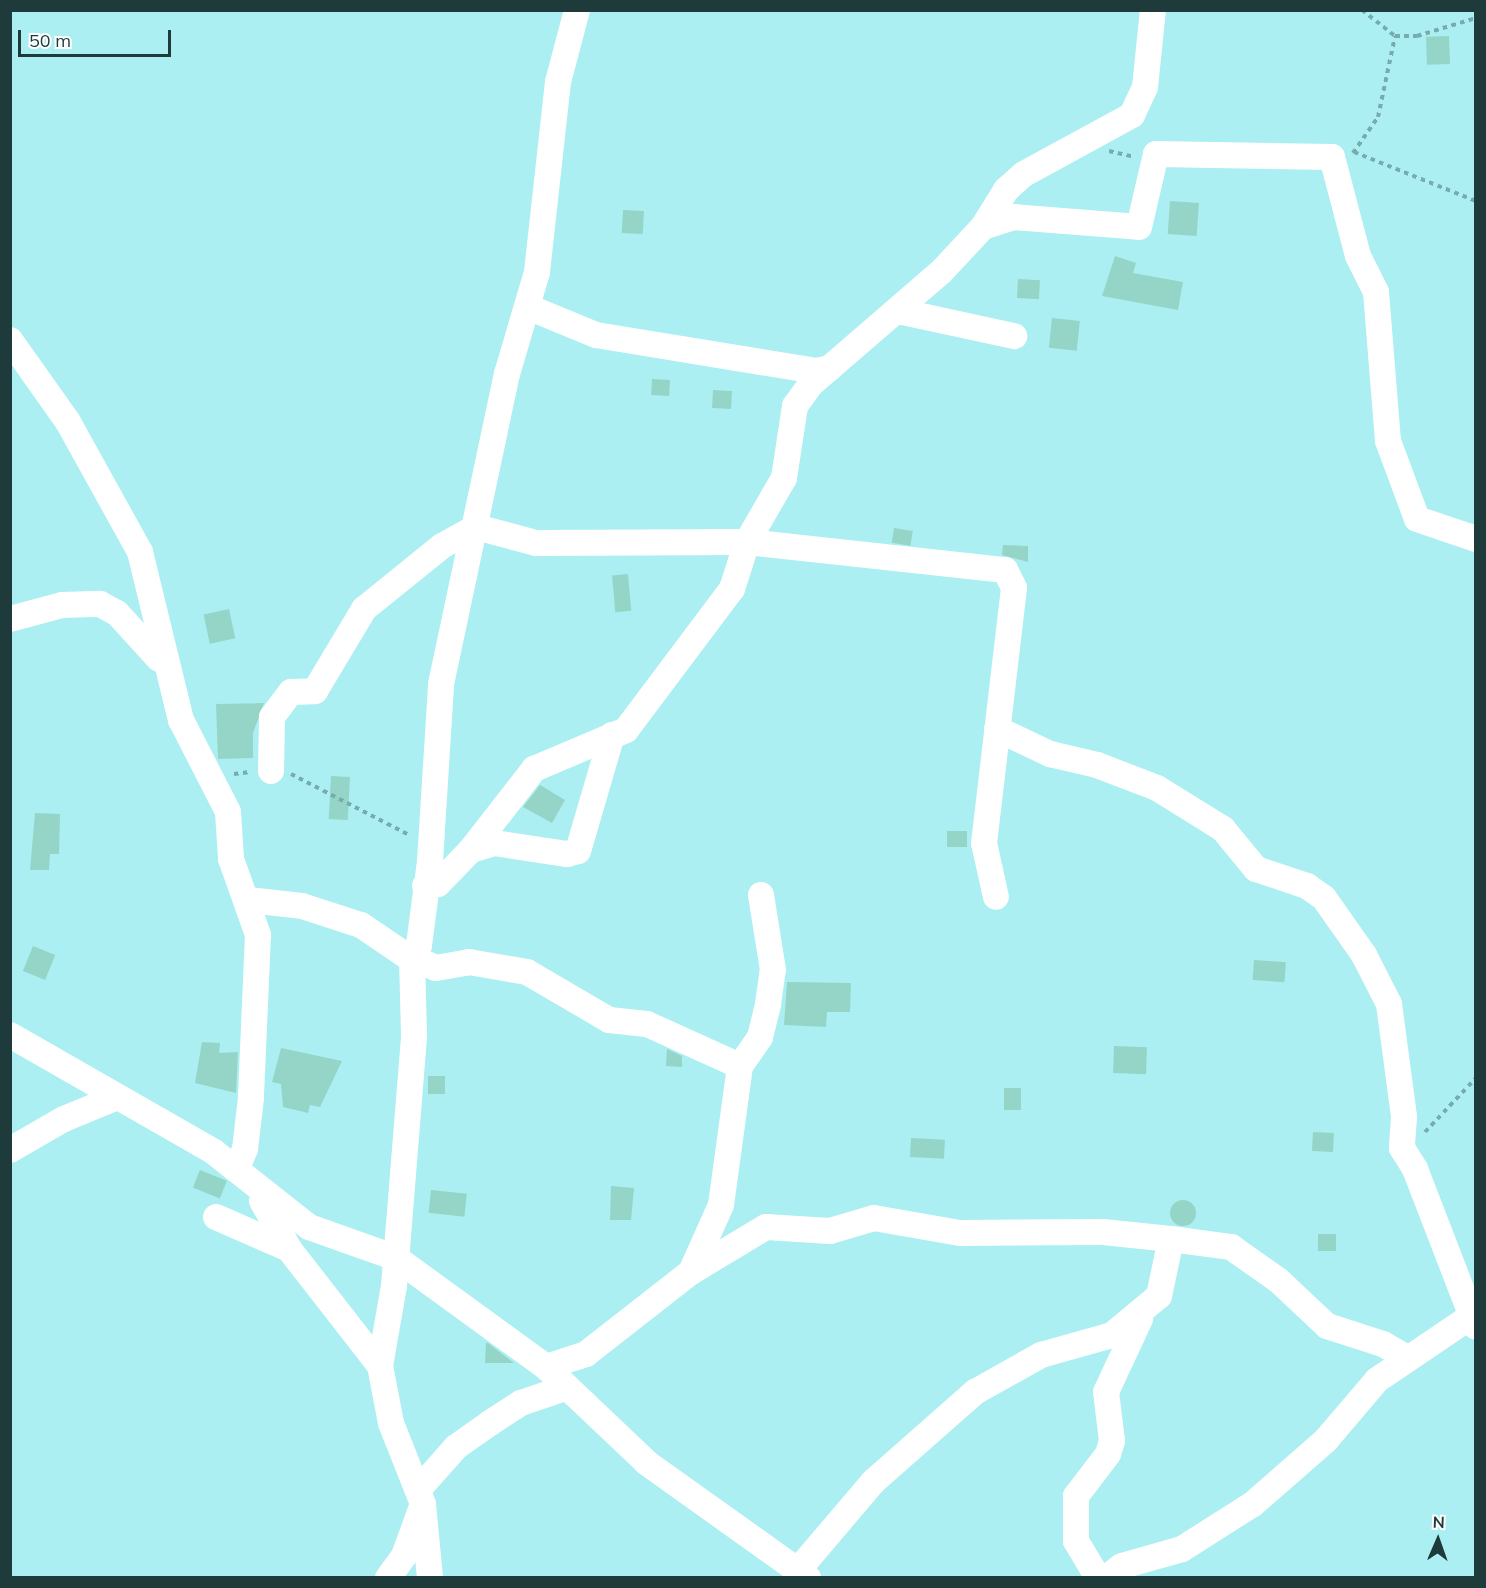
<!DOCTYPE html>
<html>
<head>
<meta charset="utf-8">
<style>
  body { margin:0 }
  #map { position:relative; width:1486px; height:1588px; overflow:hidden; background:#abeff2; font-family:Mulish,sans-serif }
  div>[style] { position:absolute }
  .building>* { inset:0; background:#95d5c7; transform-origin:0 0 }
  .round { border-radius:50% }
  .path>* { height:4px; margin-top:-2px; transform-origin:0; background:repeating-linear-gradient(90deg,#77acae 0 4.5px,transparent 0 9px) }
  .minor>* { height:26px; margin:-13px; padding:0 13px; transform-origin:13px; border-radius:13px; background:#fff }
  span { translate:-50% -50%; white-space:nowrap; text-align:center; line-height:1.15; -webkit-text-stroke:4.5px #fff; paint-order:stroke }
  .frame { position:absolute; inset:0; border:12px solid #1e3a3b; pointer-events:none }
  .north { position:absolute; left:1408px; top:1510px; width:60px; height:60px; -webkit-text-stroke:4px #fff; paint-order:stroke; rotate:2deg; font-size:16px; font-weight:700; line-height:24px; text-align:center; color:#1e3a3b }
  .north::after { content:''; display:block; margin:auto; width:21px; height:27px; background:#1e3a3b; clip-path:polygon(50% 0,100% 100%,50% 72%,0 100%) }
  .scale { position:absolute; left:18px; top:30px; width:153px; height:27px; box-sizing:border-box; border:3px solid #1e3a3b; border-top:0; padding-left:8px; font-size:18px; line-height:21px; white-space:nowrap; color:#1e3a3b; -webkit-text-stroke:4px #fff; paint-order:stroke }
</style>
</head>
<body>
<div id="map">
  <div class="building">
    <div style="left:1449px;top:36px;width:28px;height:23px;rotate:88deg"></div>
    <div style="left:1170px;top:201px;width:29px;height:33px;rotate:4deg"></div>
    <div style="left:623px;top:210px;width:21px;height:23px;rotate:3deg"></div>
    <div style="clip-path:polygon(1115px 256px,1136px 263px,1133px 273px,1183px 282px,1178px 310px,1102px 296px)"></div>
    <div style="left:1018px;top:279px;width:22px;height:19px;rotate:3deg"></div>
    <div style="left:1052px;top:318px;width:28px;height:30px;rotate:6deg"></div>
    <div style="left:652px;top:379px;width:18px;height:16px;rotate:3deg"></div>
    <div style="left:713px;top:390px;width:19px;height:18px;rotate:3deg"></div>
    <div style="left:894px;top:528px;width:19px;height:15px;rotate:9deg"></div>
    <div style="clip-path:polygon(1003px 545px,1028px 546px,1028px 562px,1002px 555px)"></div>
    <div style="left:628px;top:574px;width:37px;height:16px;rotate:85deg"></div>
    <div style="left:229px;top:609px;width:30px;height:26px;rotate:78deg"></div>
    <div style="clip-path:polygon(264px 703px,253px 733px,253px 758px,218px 759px,216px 704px)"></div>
    <div style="left:331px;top:776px;width:19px;height:43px;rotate:3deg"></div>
    <div style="clip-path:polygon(540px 785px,565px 800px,552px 823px,523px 807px)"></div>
    <div style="clip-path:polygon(35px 813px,60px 814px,59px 854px,50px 854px,49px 870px,30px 870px)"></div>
    <div style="left:947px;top:831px;width:20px;height:16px"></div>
    <div style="left:33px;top:946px;width:24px;height:27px;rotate:22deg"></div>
    <div style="left:1254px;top:960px;width:32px;height:20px;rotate:4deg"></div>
    <div style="clip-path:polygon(787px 982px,851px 983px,850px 1012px,827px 1012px,826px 1027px,784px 1025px)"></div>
    <div style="clip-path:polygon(202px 1042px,220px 1043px,219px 1053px,238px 1052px,236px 1093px,195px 1083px)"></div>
    <div style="left:1114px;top:1046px;width:33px;height:27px;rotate:2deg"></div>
    <div style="clip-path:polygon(281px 1048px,342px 1061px,320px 1107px,310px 1105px,308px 1113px,283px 1107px,281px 1084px,272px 1082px)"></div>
    <div style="clip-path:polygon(667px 1049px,682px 1056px,682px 1067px,666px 1066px)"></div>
    <div style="left:428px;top:1076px;width:17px;height:18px"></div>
    <div style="left:1004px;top:1088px;width:17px;height:22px"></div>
    <div style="left:1313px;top:1132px;width:21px;height:19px;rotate:3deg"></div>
    <div style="left:911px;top:1138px;width:34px;height:19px;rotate:3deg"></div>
    <div style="left:200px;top:1170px;width:29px;height:19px;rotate:22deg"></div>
    <div style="clip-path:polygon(611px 1186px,634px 1188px,631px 1220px,610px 1220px)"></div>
    <div style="left:431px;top:1190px;width:36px;height:23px;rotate:6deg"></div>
    <div class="round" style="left:1170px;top:1200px;width:26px;height:26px"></div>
    <div style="left:1318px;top:1234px;width:18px;height:17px"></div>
    <div style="clip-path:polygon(486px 1343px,488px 1343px,514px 1363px,485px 1363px)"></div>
  </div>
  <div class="path">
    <div style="left:1362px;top:10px;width:42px;rotate:38.2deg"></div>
    <div style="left:1395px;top:36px;width:22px"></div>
    <div style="left:1417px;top:36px;width:62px;rotate:-17deg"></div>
    <div style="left:1109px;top:151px;width:26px;rotate:13deg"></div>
    <div style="left:1354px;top:152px;width:131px;rotate:21.9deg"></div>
    <div style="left:1353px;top:153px;width:44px;rotate:-55.2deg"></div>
    <div style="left:1378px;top:117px;width:83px;rotate:-78.1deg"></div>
    <div style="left:234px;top:774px;width:16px;rotate:-7deg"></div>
    <div style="left:291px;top:774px;width:133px;rotate:27.3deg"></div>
    <div style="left:1425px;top:1132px;width:74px;rotate:-46.6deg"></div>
  </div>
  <div class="minor">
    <div style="left:983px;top:227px;width:44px;rotate:-58.1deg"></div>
    <div style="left:1006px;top:190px;width:24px;rotate:-42deg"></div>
    <div style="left:1024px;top:174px;width:123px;rotate:-28.6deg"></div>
    <div style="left:1132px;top:115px;width:31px;rotate:-65deg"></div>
    <div style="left:1145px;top:87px;width:77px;rotate:-84.1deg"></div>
    <div style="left:528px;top:307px;width:74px;rotate:22.4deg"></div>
    <div style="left:596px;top:335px;width:224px;rotate:9.3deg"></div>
    <div style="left:817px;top:371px;width:13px;rotate:-13deg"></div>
    <div style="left:898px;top:311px;width:119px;rotate:12.2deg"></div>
    <div style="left:10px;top:340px;width:100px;rotate:54.7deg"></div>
    <div style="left:68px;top:422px;width:149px;rotate:61deg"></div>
    <div style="left:140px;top:552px;width:173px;rotate:76.3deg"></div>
    <div style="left:181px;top:720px;width:103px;rotate:62.9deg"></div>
    <div style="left:228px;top:812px;width:47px;rotate:86.3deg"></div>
    <div style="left:231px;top:859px;width:81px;rotate:70.4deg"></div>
    <div style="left:258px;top:935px;width:163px;rotate:92.5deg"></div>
    <div style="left:251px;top:1098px;width:51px;rotate:96.7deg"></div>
    <div style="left:245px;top:1149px;width:21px;rotate:113deg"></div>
    <div style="left:10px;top:619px;width:54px;rotate:-15.1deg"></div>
    <div style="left:62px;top:605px;width:38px;rotate:-2deg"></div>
    <div style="left:100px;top:604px;width:19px;rotate:28deg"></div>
    <div style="left:117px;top:613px;width:62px;rotate:47.6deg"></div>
    <div style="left:997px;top:729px;width:59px;rotate:25.3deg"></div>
    <div style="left:1050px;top:754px;width:48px;rotate:13.2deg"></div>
    <div style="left:1097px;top:765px;width:64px;rotate:21deg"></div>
    <div style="left:1157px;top:788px;width:78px;rotate:31.8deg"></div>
    <div style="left:1223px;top:829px;width:52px;rotate:50.5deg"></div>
    <div style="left:1256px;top:869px;width:54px;rotate:18.4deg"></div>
    <div style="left:1307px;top:886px;width:21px;rotate:35deg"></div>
    <div style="left:1324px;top:898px;width:70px;rotate:54.9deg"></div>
    <div style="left:1364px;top:955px;width:55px;rotate:63deg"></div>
    <div style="left:1389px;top:1004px;width:114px;rotate:82.4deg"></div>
    <div style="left:1404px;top:1117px;width:31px;rotate:94deg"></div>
    <div style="left:1402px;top:1148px;width:25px;rotate:58deg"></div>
    <div style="left:1415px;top:1169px;width:169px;rotate:68.9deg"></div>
    <div style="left:271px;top:771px;width:54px;rotate:-88.9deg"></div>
    <div style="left:272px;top:717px;width:31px;rotate:-53deg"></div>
    <div style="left:291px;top:692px;width:24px;rotate:-2deg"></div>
    <div style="left:315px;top:691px;width:96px;rotate:-59.1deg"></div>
    <div style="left:364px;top:609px;width:100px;rotate:-38.9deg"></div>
    <div style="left:442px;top:546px;width:39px;rotate:-29deg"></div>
    <div style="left:476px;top:527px;width:62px;rotate:14.9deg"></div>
    <div style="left:536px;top:543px;width:211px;rotate:-0.3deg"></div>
    <div style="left:747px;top:542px;width:260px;rotate:6.2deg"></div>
    <div style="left:1005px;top:570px;width:20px;rotate:63deg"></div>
    <div style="left:1014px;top:588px;width:257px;rotate:96.7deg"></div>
    <div style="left:984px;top:843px;width:55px;rotate:77.5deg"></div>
    <div style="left:471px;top:850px;width:24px;rotate:-17deg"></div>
    <div style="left:494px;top:843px;width:74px;rotate:8.6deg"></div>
    <div style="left:567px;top:854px;width:11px;rotate:-15deg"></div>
    <div style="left:578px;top:851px;width:121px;rotate:-73.7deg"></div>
    <div style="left:425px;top:886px;width:13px;rotate:-9deg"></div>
    <div style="left:438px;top:884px;width:47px;rotate:-45.9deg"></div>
    <div style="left:471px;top:850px;width:103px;rotate:-52.1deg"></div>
    <div style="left:534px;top:769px;width:100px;rotate:-23deg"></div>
    <div style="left:626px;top:730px;width:176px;rotate:-53.1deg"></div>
    <div style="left:732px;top:589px;width:49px;rotate:-72.3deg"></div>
    <div style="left:747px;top:542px;width:74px;rotate:-60deg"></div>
    <div style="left:784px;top:478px;width:73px;rotate:-81.3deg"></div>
    <div style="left:795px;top:406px;width:26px;rotate:-54deg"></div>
    <div style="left:810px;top:385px;width:173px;rotate:-40.8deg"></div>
    <div style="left:941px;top:272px;width:62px;rotate:-47deg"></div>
    <div style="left:983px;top:227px;width:32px;rotate:-18deg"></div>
    <div style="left:1013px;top:217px;width:126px;rotate:4.5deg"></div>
    <div style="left:1139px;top:227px;width:75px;rotate:-76.9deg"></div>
    <div style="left:1156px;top:154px;width:176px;rotate:1deg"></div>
    <div style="left:1332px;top:157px;width:102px;rotate:75.3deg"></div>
    <div style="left:1358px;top:256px;width:40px;rotate:63.4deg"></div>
    <div style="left:1376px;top:292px;width:149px;rotate:85.4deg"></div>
    <div style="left:1388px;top:441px;width:83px;rotate:69.6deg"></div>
    <div style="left:1417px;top:519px;width:62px;rotate:18.7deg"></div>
    <div style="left:248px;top:900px;width:54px;rotate:6.3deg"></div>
    <div style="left:302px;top:906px;width:62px;rotate:17.9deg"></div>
    <div style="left:361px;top:925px;width:57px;rotate:34.2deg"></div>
    <div style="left:408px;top:957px;width:16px;rotate:-47deg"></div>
    <div style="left:412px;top:957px;width:26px;rotate:25deg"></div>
    <div style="left:436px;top:968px;width:34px;rotate:-10deg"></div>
    <div style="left:469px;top:962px;width:59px;rotate:9.8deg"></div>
    <div style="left:527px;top:972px;width:95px;rotate:30.3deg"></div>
    <div style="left:609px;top:1020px;width:38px;rotate:6deg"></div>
    <div style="left:647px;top:1024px;width:102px;rotate:24.3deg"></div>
    <div style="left:10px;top:1035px;width:235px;rotate:29.8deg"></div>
    <div style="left:214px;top:1152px;width:121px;rotate:38.3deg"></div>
    <div style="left:309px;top:1227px;width:92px;rotate:19.6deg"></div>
    <div style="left:396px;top:1258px;width:185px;rotate:36deg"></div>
    <div style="left:546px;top:1367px;width:139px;rotate:43.5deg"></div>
    <div style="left:647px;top:1463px;width:198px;rotate:35.5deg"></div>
    <div style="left:10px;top:1150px;width:62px;rotate:-29.9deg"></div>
    <div style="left:64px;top:1119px;width:57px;rotate:-22.5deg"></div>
    <div style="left:262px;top:1201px;width:55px;rotate:60.6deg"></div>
    <div style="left:289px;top:1249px;width:148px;rotate:52.1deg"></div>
    <div style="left:216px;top:1217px;width:80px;rotate:23.7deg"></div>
    <div style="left:691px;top:1272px;width:73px;rotate:-65.9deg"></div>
    <div style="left:721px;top:1205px;width:140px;rotate:-82.2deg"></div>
    <div style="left:740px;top:1066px;width:35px;rotate:-55deg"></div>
    <div style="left:760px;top:1037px;width:34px;rotate:-76deg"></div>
    <div style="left:768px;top:1004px;width:34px;rotate:-82deg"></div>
    <div style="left:773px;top:970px;width:76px;rotate:-99.1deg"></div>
    <div style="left:546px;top:1367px;width:42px;rotate:-18deg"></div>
    <div style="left:586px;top:1354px;width:133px;rotate:-38deg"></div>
    <div style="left:691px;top:1272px;width:87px;rotate:-31deg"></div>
    <div style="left:766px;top:1227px;width:64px;rotate:3.6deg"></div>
    <div style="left:830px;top:1231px;width:46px;rotate:-16.5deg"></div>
    <div style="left:874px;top:1218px;width:87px;rotate:9.9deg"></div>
    <div style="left:960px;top:1233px;width:143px;rotate:-0.4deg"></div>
    <div style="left:1103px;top:1232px;width:68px;rotate:5.9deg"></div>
    <div style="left:418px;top:1490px;width:57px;rotate:-48.5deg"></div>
    <div style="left:456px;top:1447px;width:42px;rotate:-35.2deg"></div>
    <div style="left:490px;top:1423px;width:37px;rotate:-33deg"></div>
    <div style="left:521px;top:1403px;width:46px;rotate:-18.8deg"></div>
    <div style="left:799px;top:1569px;width:116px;rotate:-49.6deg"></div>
    <div style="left:874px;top:1481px;width:135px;rotate:-41.4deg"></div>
    <div style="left:975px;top:1392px;width:76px;rotate:-29.3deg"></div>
    <div style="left:1041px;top:1355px;width:74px;rotate:-15.7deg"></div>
    <div style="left:1112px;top:1335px;width:61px;rotate:-39.7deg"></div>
    <div style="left:1159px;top:1296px;width:58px;rotate:-78.1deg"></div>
    <div style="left:1171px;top:1239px;width:61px;rotate:7.6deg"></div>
    <div style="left:1231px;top:1247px;width:57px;rotate:35.1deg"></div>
    <div style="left:1278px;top:1280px;width:67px;rotate:43.2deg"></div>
    <div style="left:1327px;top:1326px;width:59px;rotate:17.8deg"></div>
    <div style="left:1383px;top:1344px;width:28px;rotate:30deg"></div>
    <div style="left:388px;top:1578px;width:27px;rotate:-54deg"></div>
    <div style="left:404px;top:1556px;width:50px;rotate:-70.1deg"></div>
    <div style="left:430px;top:1578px;width:74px;rotate:-95.4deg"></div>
    <div style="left:423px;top:1504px;width:87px;rotate:-111.6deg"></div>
    <div style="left:391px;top:1423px;width:58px;rotate:-100.9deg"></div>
    <div style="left:380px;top:1366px;width:81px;rotate:-80.1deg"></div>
    <div style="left:394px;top:1286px;width:252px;rotate:-85.4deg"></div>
    <div style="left:414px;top:1035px;width:78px;rotate:-91.5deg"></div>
    <div style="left:412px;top:957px;width:14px;rotate:-60deg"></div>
    <div style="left:419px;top:945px;width:85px;rotate:-82.5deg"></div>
    <div style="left:430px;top:861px;width:177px;rotate:-86.4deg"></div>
    <div style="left:441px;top:684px;width:317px;rotate:-78deg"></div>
    <div style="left:507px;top:374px;width:106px;rotate:-73.6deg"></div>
    <div style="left:537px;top:272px;width:191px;rotate:-83.7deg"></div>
    <div style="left:558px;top:82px;width:74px;rotate:-75.2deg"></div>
    <div style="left:1098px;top:1578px;width:43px;rotate:-120.7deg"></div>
    <div style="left:1076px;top:1541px;width:45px;rotate:-90deg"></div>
    <div style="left:1076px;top:1496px;width:53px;rotate:-52.7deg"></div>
    <div style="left:1108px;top:1454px;width:14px;rotate:-73deg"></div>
    <div style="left:1112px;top:1441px;width:49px;rotate:-97deg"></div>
    <div style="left:1106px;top:1392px;width:81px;rotate:-65deg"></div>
    <div style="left:1106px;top:1578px;width:20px;rotate:-37deg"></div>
    <div style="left:1122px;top:1566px;width:62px;rotate:-15.8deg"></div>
    <div style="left:1182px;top:1549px;width:84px;rotate:-32.4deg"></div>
    <div style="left:1253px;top:1504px;width:97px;rotate:-41.2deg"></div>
    <div style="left:1326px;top:1440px;width:79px;rotate:-49.6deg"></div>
    <div style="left:1377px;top:1380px;width:120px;rotate:-34.1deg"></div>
  </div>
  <div class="frame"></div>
  <div class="north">N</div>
  <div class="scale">50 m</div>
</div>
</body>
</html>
